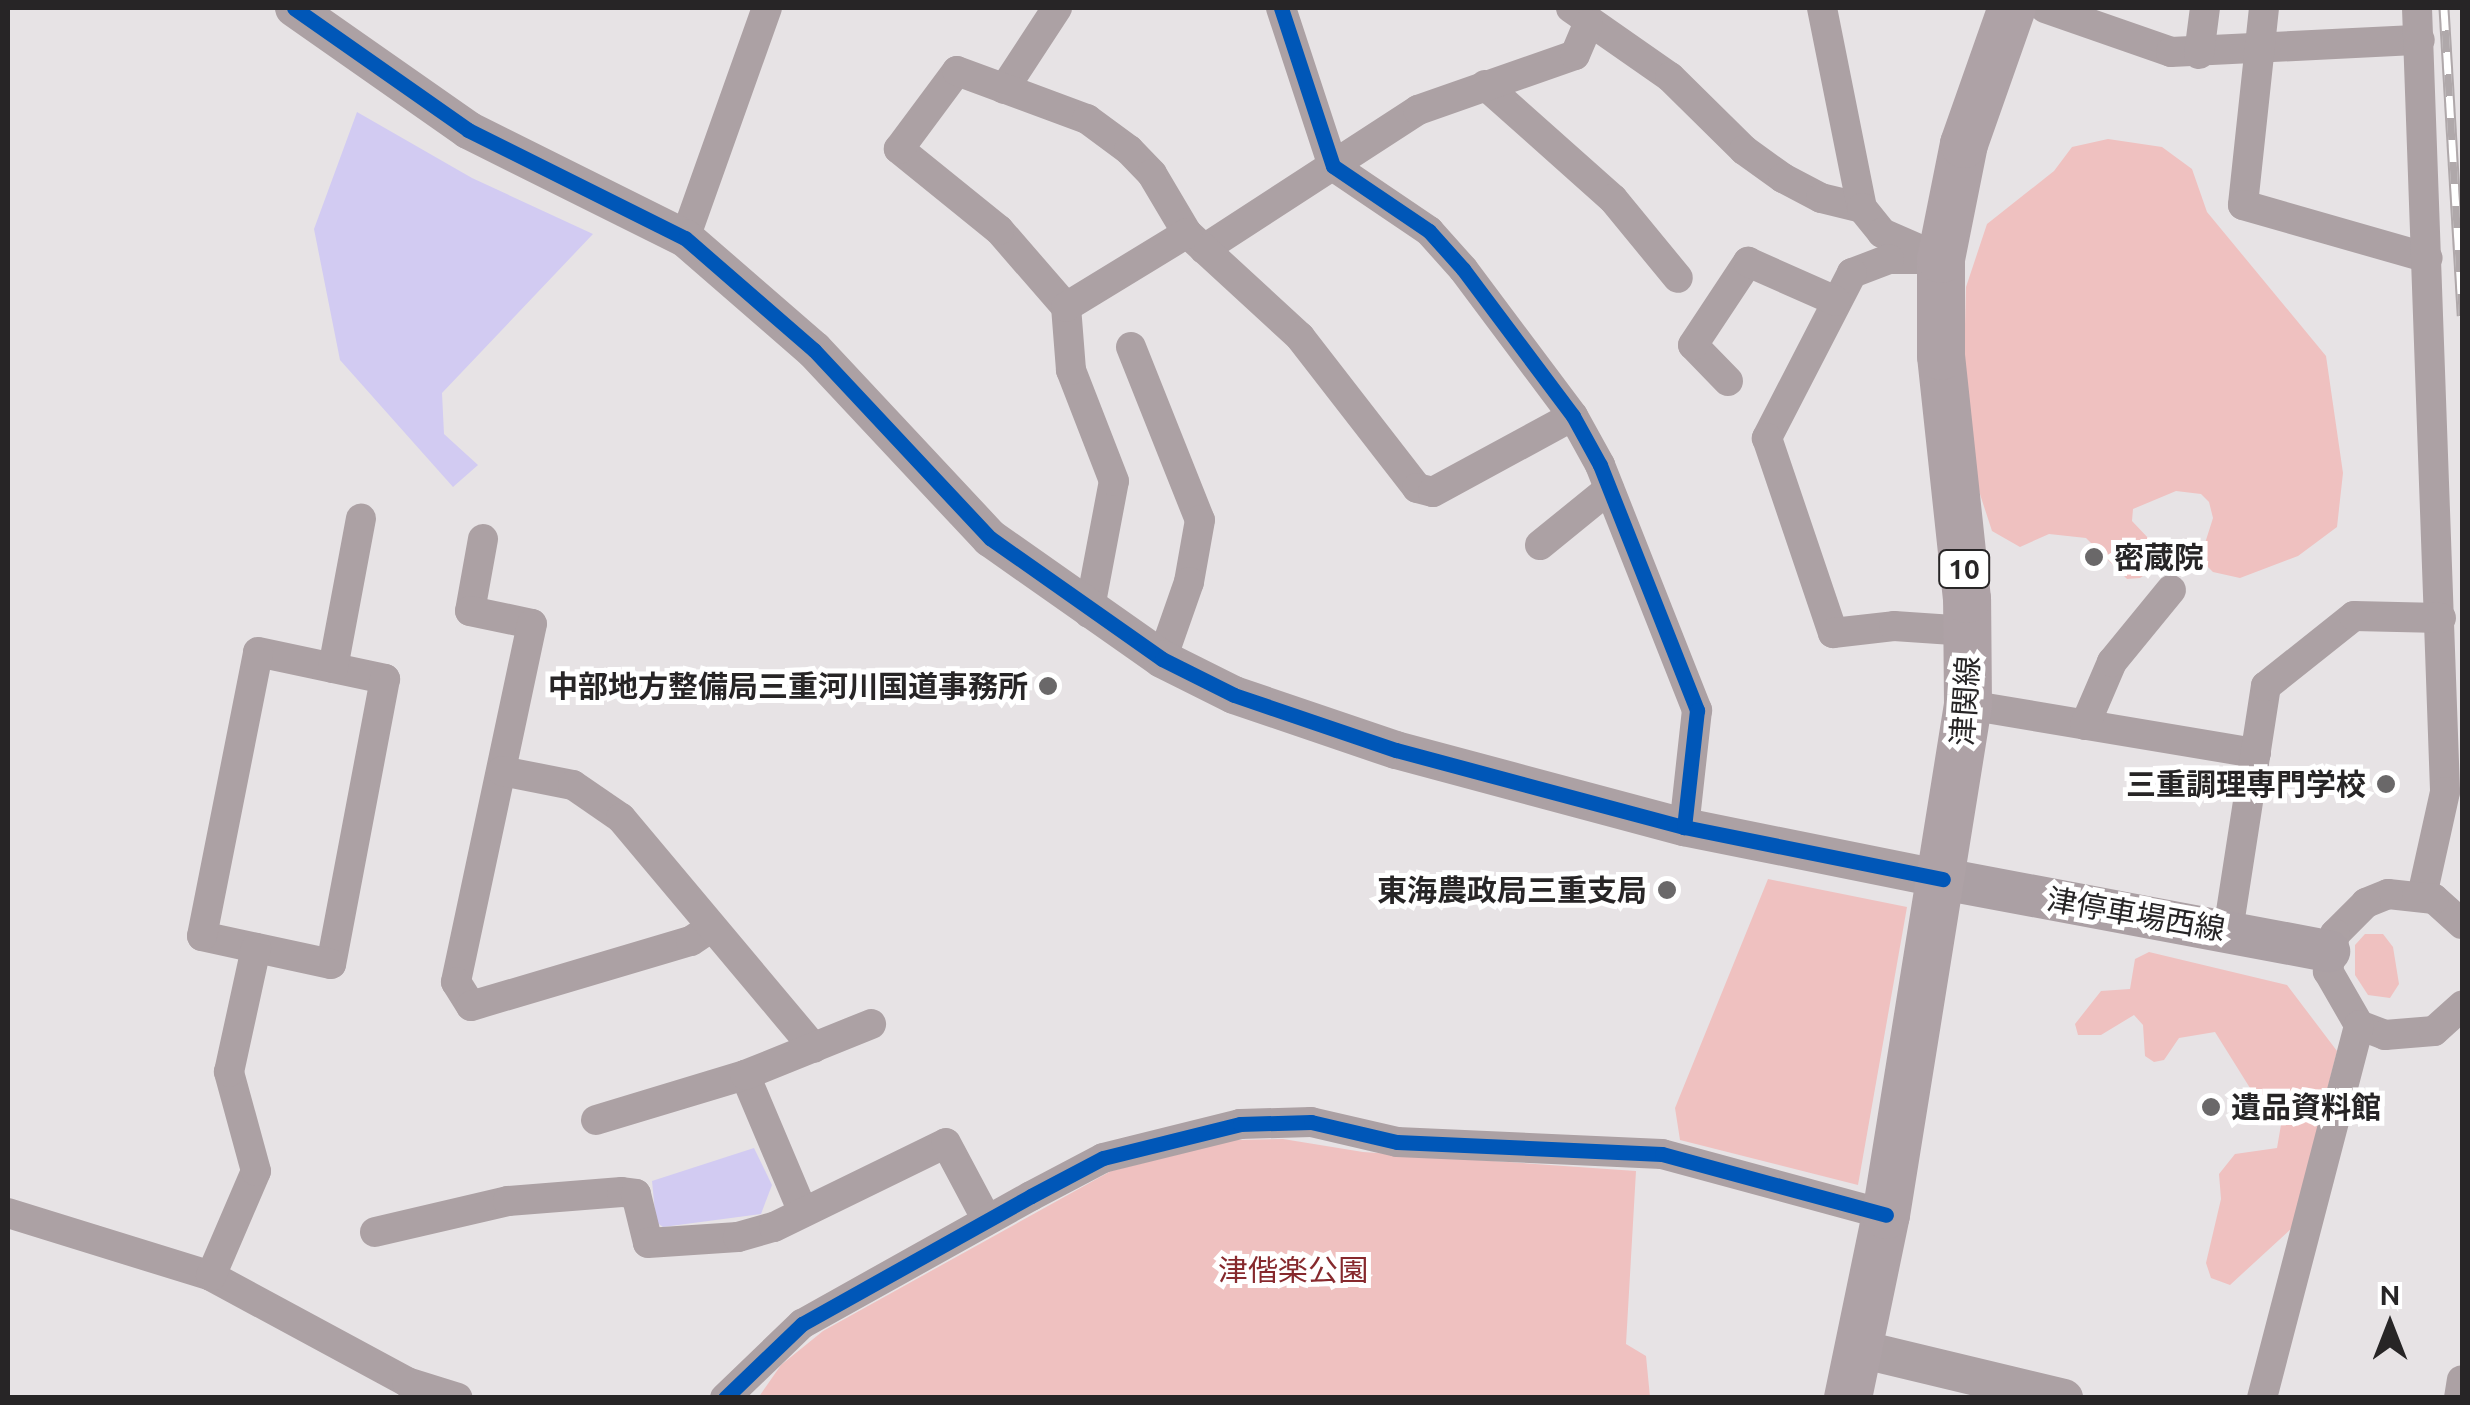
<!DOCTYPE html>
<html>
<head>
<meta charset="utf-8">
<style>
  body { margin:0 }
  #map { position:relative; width:2470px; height:1405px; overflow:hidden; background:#e7e3e5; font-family:Ubuntu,"Noto Sans JP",sans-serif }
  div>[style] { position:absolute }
  .green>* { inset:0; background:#efc1c0 }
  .water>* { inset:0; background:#d2cbf2 }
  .minor>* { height:30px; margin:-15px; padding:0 15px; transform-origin:15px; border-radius:15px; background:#aca1a4 }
  .tertiary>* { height:38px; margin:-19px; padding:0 19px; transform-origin:19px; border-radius:19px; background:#aca1a4 }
  .secondary>* { height:42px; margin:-21px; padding:0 21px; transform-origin:21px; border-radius:21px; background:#aba0a4 }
  .primary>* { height:48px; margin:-24px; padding:0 24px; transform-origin:24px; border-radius:24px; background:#aea2a6 }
  .rail>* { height:11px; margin-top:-5.5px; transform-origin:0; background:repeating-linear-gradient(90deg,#fff 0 22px,#afa8aa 0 44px); box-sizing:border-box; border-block:2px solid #afa8aa }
  .cycleway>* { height:15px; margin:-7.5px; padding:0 7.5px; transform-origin:7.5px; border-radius:7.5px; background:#0057b8 }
  .dots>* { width:28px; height:28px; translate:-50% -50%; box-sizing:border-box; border:5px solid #fff; border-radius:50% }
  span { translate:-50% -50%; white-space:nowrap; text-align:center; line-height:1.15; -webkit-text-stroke:10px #fff; paint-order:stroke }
  .shield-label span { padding:2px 8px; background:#fff; border:2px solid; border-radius:8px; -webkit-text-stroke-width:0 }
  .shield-label { font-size:28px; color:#272526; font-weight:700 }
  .poi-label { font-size:30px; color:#272526; font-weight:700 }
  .left { translate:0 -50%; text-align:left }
  .right { translate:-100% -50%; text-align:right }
  .street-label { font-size:30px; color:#272526 }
  .park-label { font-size:30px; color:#86292d }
  .frame { position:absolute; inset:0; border:10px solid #272526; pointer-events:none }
  .north { position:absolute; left:2340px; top:1275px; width:100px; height:100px; -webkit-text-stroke:8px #fff; paint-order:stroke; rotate:0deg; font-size:28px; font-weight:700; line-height:40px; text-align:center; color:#272526 }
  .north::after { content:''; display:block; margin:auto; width:35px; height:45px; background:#272526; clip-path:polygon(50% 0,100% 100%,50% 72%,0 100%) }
</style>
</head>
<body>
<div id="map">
  <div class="green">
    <div style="clip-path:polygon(2108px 139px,2162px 147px,2192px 169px,2207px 212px,2326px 356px,2343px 473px,2337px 527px,2298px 556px,2240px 578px,2213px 572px,2200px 559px,2213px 518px,2209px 502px,2201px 494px,2176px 491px,2133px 509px,2132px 521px,2168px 559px,2140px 578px,2127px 579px,2086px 538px,2049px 534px,2020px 547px,1992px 531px,1962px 439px,1966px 287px,1987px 224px,2054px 171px,2072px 147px)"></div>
    <div style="clip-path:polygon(1768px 879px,1907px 907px,1858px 1185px,1680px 1140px,1675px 1108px)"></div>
    <div style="clip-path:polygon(2365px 934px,2383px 934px,2393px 947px,2399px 984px,2390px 998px,2368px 995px,2355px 975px,2355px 945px)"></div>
    <div style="clip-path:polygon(2149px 952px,2287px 985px,2337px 1051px,2292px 1228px,2230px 1285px,2211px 1278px,2206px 1263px,2221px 1199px,2219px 1174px,2235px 1154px,2277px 1148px,2282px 1119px,2250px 1088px,2215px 1032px,2179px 1038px,2164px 1060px,2154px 1062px,2145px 1056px,2143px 1025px,2134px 1015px,2101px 1035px,2078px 1035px,2075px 1024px,2101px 991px,2130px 989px,2135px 959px)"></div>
    <div style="clip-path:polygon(1283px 1139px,1363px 1152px,1636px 1171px,1626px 1344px,1646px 1356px,1650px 1397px,758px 1398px,781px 1365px,823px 1331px,1111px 1171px,1235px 1140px)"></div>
  </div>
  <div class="water">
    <div style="clip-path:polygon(357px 112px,472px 178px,593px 234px,442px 393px,444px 434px,478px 465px,453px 487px,340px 360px,314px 229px)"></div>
    <div style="clip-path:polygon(754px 1148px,772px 1185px,761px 1214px,663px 1227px,656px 1222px,652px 1181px)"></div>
  </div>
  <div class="minor">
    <div style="left:1281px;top:8px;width:166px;rotate:71.8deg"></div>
    <div style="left:1333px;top:166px;width:116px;rotate:34.1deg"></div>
    <div style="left:1429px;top:231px;width:51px;rotate:48.2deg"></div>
    <div style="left:1463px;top:269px;width:184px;rotate:53.2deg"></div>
    <div style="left:1573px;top:416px;width:56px;rotate:61.1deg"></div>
    <div style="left:1600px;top:465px;width:264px;rotate:68.4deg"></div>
    <div style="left:1697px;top:710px;width:118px;rotate:96.3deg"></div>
    <div style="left:1571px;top:8px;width:121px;rotate:34.9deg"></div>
    <div style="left:1670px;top:77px;width:104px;rotate:44.6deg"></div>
    <div style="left:1744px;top:150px;width:48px;rotate:35.7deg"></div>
    <div style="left:1783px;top:178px;width:43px;rotate:27.8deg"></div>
    <div style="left:1821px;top:198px;width:42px;rotate:13.7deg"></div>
    <div style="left:1822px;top:8px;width:204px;rotate:78.7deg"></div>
    <div style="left:1862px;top:208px;width:32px;rotate:51deg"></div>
    <div style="left:1882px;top:233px;width:50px;rotate:23.5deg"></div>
    <div style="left:2045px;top:8px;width:133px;rotate:19.2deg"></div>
    <div style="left:2171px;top:52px;width:249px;rotate:-2.8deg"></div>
    <div style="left:2264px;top:8px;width:198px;rotate:96.1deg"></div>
    <div style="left:2243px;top:205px;width:192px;rotate:16deg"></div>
    <div style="left:2417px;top:8px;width:784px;rotate:87.95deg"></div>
    <div style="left:2445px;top:792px;width:107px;rotate:102.5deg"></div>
    <div style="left:2199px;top:54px;width:46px;rotate:-82.6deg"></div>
    <div style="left:1485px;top:85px;width:171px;rotate:41.7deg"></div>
    <div style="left:1613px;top:199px;width:102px;rotate:50.6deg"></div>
    <div style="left:1004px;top:89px;width:97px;rotate:-56.8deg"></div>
    <div style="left:685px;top:238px;width:244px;rotate:-70.4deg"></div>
    <div style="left:1204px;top:249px;width:255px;rotate:-33deg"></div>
    <div style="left:1418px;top:110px;width:166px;rotate:-19.3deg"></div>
    <div style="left:1575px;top:55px;width:33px;rotate:-67deg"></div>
    <div style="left:1941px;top:259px;width:52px;rotate:180deg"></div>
    <div style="left:1889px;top:259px;width:40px;rotate:159deg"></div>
    <div style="left:1852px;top:273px;width:186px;rotate:117.3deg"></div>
    <div style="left:1767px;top:438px;width:206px;rotate:71.3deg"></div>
    <div style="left:1833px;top:633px;width:61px;rotate:-6.5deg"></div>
    <div style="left:1894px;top:626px;width:74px;rotate:3.9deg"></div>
    <div style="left:1066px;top:307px;width:102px;rotate:-131deg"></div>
    <div style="left:999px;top:230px;width:129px;rotate:-141deg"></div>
    <div style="left:899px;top:149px;width:97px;rotate:-53.4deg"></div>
    <div style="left:957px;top:71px;width:139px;rotate:20.3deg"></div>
    <div style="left:1087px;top:119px;width:52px;rotate:36.4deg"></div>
    <div style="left:1129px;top:150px;width:33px;rotate:46deg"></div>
    <div style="left:1152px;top:174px;width:69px;rotate:59.3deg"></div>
    <div style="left:1187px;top:233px;width:154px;rotate:42.6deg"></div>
    <div style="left:1300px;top:337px;width:191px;rotate:52.2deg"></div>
    <div style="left:1417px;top:488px;width:16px;rotate:14deg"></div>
    <div style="left:1433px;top:492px;width:159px;rotate:-28.5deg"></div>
    <div style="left:1131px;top:347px;width:186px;rotate:68.3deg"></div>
    <div style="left:1200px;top:520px;width:63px;rotate:100.1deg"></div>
    <div style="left:1189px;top:582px;width:82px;rotate:109.3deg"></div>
    <div style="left:1728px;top:381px;width:50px;rotate:-134.2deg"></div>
    <div style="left:1693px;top:345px;width:100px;rotate:-56.5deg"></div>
    <div style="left:1748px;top:262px;width:96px;rotate:23.9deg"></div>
    <div style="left:483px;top:539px;width:73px;rotate:100.2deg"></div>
    <div style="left:470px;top:611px;width:63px;rotate:11.8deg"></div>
    <div style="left:532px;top:624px;width:366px;rotate:102deg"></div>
    <div style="left:456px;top:982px;width:28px;rotate:58deg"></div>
    <div style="left:471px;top:1006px;width:229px;rotate:-16.5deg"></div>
    <div style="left:691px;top:941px;width:25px;rotate:-34deg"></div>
    <div style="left:1540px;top:545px;width:89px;rotate:-39.1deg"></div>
    <div style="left:1089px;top:613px;width:134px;rotate:-79.3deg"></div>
    <div style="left:1114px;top:481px;width:119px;rotate:-111.2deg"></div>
    <div style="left:1071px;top:370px;width:63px;rotate:-94.5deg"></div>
    <div style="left:1066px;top:307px;width:142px;rotate:-31.4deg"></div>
    <div style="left:258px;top:652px;width:130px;rotate:12deg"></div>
    <div style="left:385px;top:679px;width:290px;rotate:100.7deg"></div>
    <div style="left:331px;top:964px;width:132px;rotate:-167.8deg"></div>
    <div style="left:202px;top:936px;width:289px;rotate:-78.8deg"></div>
    <div style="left:333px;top:668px;width:152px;rotate:-79.4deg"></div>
    <div style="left:1968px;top:705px;width:292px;rotate:9.5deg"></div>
    <div style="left:2085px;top:725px;width:69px;rotate:-66.8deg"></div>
    <div style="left:2112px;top:662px;width:93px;rotate:-50.7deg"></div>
    <div style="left:502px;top:771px;width:72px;rotate:11.2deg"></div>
    <div style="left:573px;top:785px;width:58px;rotate:34.5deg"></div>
    <div style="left:621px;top:818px;width:300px;rotate:50deg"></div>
    <div style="left:2462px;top:924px;width:38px;rotate:-138deg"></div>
    <div style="left:2434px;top:899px;width:46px;rotate:-173.8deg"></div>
    <div style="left:2388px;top:894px;width:24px;rotate:158deg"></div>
    <div style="left:2366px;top:903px;width:44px;rotate:135deg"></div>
    <div style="left:2335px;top:934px;width:38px;rotate:101deg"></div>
    <div style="left:2328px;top:971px;width:62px;rotate:60.1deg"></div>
    <div style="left:2359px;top:1025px;width:28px;rotate:21deg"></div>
    <div style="left:2385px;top:1035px;width:49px;rotate:-4.7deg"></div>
    <div style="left:2434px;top:1031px;width:38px;rotate:-42deg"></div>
    <div style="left:2228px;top:931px;width:248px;rotate:-81.2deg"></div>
    <div style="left:2266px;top:686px;width:112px;rotate:-38.5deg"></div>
    <div style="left:2354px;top:616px;width:87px;rotate:1.3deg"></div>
    <div style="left:745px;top:1075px;width:149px;rotate:67.1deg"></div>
    <div style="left:596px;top:1120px;width:156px;rotate:-16.8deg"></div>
    <div style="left:745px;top:1075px;width:136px;rotate:-22deg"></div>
    <div style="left:8px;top:1213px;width:213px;rotate:17.2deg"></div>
    <div style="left:211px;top:1276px;width:223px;rotate:28.4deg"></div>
    <div style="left:407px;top:1382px;width:53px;rotate:17.4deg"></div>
    <div style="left:375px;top:1232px;width:137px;rotate:-13.1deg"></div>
    <div style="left:508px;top:1201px;width:114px;rotate:-4.5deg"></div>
    <div style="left:622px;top:1192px;width:14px;rotate:8deg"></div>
    <div style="left:636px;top:1194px;width:50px;rotate:76.2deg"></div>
    <div style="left:648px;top:1243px;width:90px;rotate:-3.8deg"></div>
    <div style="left:738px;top:1237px;width:37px;rotate:-16deg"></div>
    <div style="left:774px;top:1227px;width:191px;rotate:-26deg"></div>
    <div style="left:946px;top:1143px;width:87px;rotate:62deg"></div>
    <div style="left:211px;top:1276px;width:114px;rotate:-66.8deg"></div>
    <div style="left:256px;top:1171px;width:103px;rotate:-105.3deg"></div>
    <div style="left:229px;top:1072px;width:127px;rotate:-77.7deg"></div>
    <div style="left:725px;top:1398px;width:107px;rotate:-43.9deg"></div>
    <div style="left:802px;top:1324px;width:262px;rotate:-29.2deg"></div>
    <div style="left:1031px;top:1196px;width:81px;rotate:-27.8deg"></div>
    <div style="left:1103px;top:1158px;width:141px;rotate:-13.9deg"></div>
    <div style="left:1240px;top:1124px;width:71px;rotate:-1.6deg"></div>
    <div style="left:1311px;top:1122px;width:88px;rotate:13.1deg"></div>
    <div style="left:1397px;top:1142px;width:265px;rotate:2.6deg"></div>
    <div style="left:1662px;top:1154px;width:232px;rotate:15.2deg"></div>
    <div style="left:2262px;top:1398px;width:385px;rotate:-75.4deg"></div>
    <div style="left:2459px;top:1398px;width:18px;rotate:-81deg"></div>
  </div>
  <div class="tertiary">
    <div style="left:294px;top:8px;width:213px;rotate:35deg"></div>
    <div style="left:468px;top:130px;width:242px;rotate:26.5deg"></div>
    <div style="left:685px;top:238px;width:171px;rotate:41deg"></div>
    <div style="left:814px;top:350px;width:258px;rotate:46.9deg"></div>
    <div style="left:990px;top:538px;width:210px;rotate:35.1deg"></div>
    <div style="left:1162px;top:659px;width:80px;rotate:26.6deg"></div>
    <div style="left:1234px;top:695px;width:171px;rotate:18.8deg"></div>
    <div style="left:1396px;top:750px;width:298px;rotate:15deg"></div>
    <div style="left:1684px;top:827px;width:264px;rotate:11.4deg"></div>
    <div style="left:1860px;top:1349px;width:210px;rotate:13.5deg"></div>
  </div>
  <div class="secondary">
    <div style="left:1943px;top:879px;width:393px;rotate:10.6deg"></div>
  </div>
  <div class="primary">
    <div style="left:1848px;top:1398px;width:187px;rotate:-78.3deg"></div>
    <div style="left:1886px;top:1215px;width:517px;rotate:-80.87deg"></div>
    <div style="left:1968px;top:705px;width:106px;rotate:-90.5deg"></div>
    <div style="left:1967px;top:599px;width:244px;rotate:-96.1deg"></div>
    <div style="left:1941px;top:356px;width:97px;rotate:-90deg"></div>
    <div style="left:1941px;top:259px;width:117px;rotate:-78.7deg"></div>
    <div style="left:1964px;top:144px;width:144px;rotate:-70.6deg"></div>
  </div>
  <div class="rail">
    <div style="left:2444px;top:8px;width:308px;rotate:86.6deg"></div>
  </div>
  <div class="cycleway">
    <div style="left:294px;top:8px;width:213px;rotate:35deg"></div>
    <div style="left:468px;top:130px;width:242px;rotate:26.5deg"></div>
    <div style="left:685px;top:238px;width:171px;rotate:41deg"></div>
    <div style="left:814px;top:350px;width:258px;rotate:46.9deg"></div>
    <div style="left:990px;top:538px;width:210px;rotate:35.1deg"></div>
    <div style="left:1162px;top:659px;width:80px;rotate:26.6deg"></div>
    <div style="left:1234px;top:695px;width:171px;rotate:18.8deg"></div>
    <div style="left:1396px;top:750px;width:298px;rotate:15deg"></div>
    <div style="left:1684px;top:827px;width:264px;rotate:11.4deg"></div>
    <div style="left:1281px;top:8px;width:166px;rotate:71.8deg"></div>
    <div style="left:1333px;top:166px;width:116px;rotate:34.1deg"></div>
    <div style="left:1429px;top:231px;width:51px;rotate:48.2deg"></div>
    <div style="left:1463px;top:269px;width:184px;rotate:53.2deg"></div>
    <div style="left:1573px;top:416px;width:56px;rotate:61.1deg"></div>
    <div style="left:1600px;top:465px;width:264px;rotate:68.4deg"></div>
    <div style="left:1697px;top:710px;width:118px;rotate:96.3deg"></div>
    <div style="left:725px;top:1398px;width:107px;rotate:-43.9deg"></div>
    <div style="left:802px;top:1324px;width:262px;rotate:-29.2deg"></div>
    <div style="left:1031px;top:1196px;width:81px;rotate:-27.8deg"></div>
    <div style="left:1103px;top:1158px;width:141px;rotate:-13.9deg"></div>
    <div style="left:1240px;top:1124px;width:71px;rotate:-1.6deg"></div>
    <div style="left:1311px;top:1122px;width:88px;rotate:13.1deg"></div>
    <div style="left:1397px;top:1142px;width:265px;rotate:2.6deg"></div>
    <div style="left:1662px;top:1154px;width:232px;rotate:15.2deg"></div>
  </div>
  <div class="dots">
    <div style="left:2094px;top:557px;background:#6a6869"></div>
    <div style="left:1048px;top:686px;background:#6a6869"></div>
    <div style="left:2386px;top:784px;background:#6a6869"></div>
    <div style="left:1667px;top:890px;background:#6a6869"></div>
    <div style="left:2211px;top:1107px;background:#6a6869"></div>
  </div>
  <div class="shield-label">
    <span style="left:1964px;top:569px">10</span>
  </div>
  <div class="poi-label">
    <span class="left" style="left:2114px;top:557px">密蔵院</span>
    <span class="right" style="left:1028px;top:686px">中部地方整備局三重河川国道事務所</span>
    <span class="right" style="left:2366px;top:784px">三重調理専門学校</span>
    <span class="right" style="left:1647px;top:890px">東海農政局三重支局</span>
    <span class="left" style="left:2231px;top:1107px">遺品資料館</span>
  </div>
  <div class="street-label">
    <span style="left:1965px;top:701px;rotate:-86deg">津関線</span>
    <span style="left:2136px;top:914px;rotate:10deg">津停車場西線</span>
  </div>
  <div class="park-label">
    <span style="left:1293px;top:1270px">津偕楽公園</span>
  </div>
  <div class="frame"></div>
  <div class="north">N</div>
</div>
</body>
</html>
